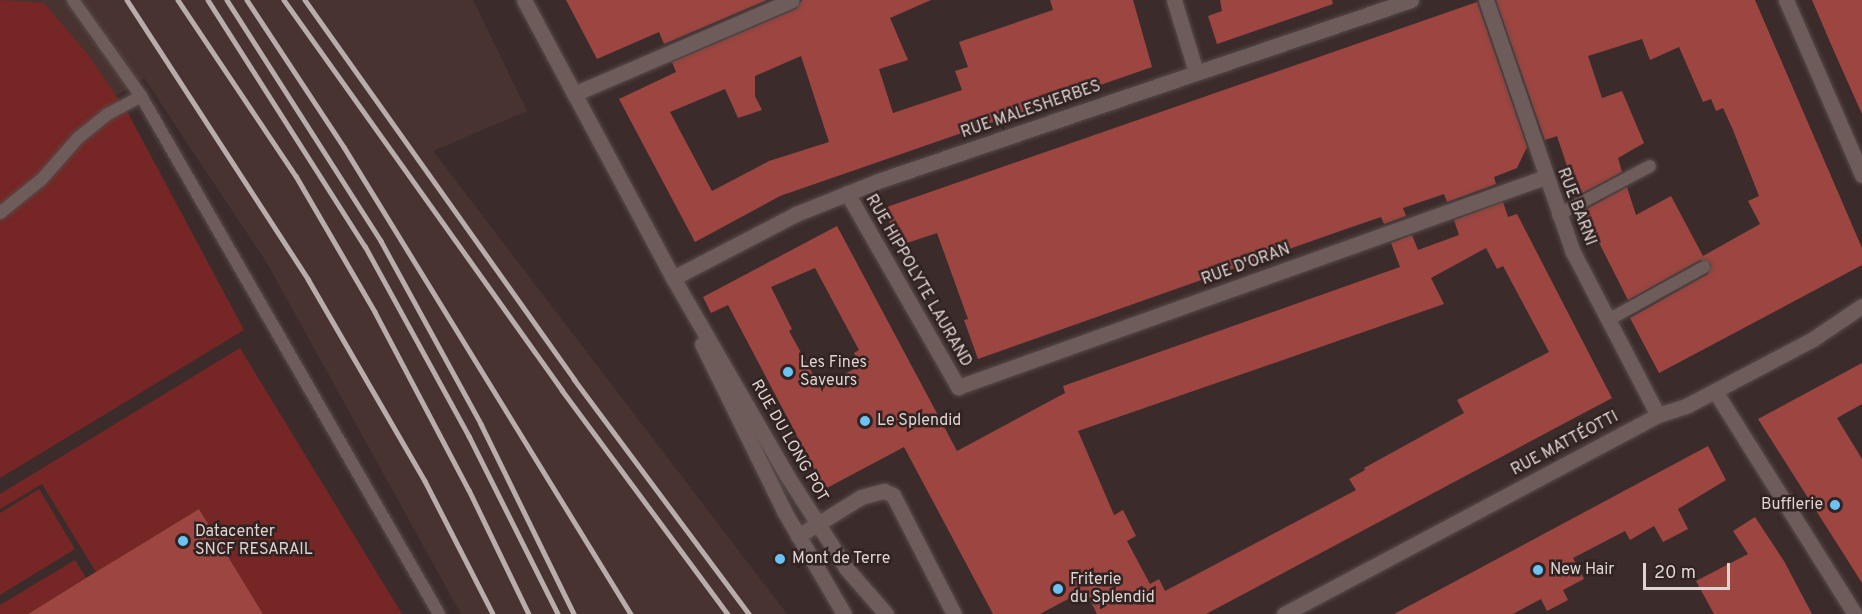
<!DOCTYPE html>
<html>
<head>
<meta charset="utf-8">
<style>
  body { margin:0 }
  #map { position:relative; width:1862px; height:614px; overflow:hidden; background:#3b2c2b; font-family:Overpass,sans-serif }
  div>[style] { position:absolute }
  .built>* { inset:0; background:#493331 }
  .green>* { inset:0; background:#762624 }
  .building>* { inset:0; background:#9d4541 }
  .roads { filter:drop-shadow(0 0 2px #574a48) drop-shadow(0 0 2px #574a48) }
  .lane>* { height:12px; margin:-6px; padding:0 6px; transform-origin:6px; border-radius:6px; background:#6d5c5a }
  .street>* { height:15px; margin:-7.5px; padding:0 7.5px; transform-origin:7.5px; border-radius:7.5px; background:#6d5c5a }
  .secondary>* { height:15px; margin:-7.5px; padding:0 7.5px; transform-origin:7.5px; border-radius:7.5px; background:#6d5c5a }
  .rail>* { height:4.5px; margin:-2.25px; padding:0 2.25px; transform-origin:2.25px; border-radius:2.25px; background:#b8adab }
  .dots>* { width:16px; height:16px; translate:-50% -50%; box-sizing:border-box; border:3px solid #312321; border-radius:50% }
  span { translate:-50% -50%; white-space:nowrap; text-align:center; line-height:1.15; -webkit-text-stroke:5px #312321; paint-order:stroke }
  .street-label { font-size:16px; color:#ded4d2 }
  .poi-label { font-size:16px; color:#ded4d2 }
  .left { translate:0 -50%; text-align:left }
  .right { translate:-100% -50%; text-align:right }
  .scale { position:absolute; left:1643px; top:563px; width:87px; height:27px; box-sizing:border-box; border:3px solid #ded4d2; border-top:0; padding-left:8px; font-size:18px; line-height:21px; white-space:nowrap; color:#ded4d2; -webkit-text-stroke:4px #312321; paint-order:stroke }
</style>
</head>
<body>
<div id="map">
  <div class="built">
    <div style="clip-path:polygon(0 0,473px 0,527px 111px,433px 151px,787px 614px,461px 614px,267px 263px,144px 78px,0 170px)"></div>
  </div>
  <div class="green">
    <div style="clip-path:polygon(0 0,44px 3px,85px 51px,128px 113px,244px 330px,0 478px)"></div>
    <div style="clip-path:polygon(240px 348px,402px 614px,263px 614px,199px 509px,96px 572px,42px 484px,0 509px,0 494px)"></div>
    <div style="clip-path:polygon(39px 489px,75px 549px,0 595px,0 513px)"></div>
    <div style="clip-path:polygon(75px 560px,86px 578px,28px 614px,0 614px,0 605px)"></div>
  </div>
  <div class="building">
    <div style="clip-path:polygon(566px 0,767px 0,664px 44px,659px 32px,597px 59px)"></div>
    <div style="clip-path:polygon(evenodd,802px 0,931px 0,890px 18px,908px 60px,879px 69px,893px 113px,962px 90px,955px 71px,968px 67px,959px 42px,1053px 10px,1050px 0,1133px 0,1152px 67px,780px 196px,695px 242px,619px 99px,676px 72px,672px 62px,796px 9px,802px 0,801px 56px,829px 142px,769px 161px,712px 191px,670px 112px,725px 89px,738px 118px,762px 110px,755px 96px,755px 76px,801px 56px)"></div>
    <div style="clip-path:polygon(1220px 0,1332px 0,1333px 4px,1217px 44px,1208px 16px,1222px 11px)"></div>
    <div style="clip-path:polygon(1496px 0,1755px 0,1862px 248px,1862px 265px,1659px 373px,1630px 318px,1708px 274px,1711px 264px,1700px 260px,1628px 300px,1583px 211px,1627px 187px,1636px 215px,1671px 196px,1703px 256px,1760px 224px,1748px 201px,1759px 196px,1733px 130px,1723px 108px,1716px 111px,1711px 99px,1703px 102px,1679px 47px,1650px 60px,1642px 39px,1588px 56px,1602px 98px,1622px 91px,1644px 143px,1618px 158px,1622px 172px,1577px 196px,1557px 136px,1545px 140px)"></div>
    <div style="clip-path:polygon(1812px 0,1862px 0,1862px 114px,1833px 49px)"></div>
    <div style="clip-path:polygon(1477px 2px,1527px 147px,1517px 168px,1494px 177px,1496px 184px,1447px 202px,1444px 194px,1403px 208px,1406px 216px,1384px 224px,1381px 217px,1343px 230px,978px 359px,964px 320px,968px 319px,937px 233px,898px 246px,884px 208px)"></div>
    <div style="clip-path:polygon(evenodd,1503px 202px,1508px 217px,1517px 214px,1612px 398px,1206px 614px,1097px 614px,1085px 590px,1040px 614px,993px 614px,904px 447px,825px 489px,728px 305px,711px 313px,703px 297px,837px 226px,957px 451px,1065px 393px,1063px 386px,1400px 267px,1391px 243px,1412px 235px,1418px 250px,1459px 235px,1454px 220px,1503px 202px,1486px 248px,1497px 269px,1503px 266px,1549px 352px,1457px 400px,1464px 413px,1364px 468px,1365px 470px,1349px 479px,1356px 490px,1165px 591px,1159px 579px,1150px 584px,1127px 541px,1136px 536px,1123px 510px,1114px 515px,1078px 431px,1444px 304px,1431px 278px,1486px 248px,1503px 202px,815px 268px,859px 350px,854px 353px,860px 366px,820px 387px,789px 331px,792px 329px,771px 287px,815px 268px)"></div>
    <div style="clip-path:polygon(1862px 363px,1862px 404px,1837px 418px,1862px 459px,1862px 583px,1758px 419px)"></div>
    <div style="clip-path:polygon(1708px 446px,1726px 480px,1678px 509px,1688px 529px,1663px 542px,1654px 526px,1630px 540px,1625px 531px,1573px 558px,1584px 579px,1563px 590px,1568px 600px,1547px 611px,1541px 599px,1513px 614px,1394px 614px)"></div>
    <div style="clip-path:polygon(199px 509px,263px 614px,28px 614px,86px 578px)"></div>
    <div style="clip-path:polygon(1755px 517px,1784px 561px,1812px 614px,1714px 614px,1696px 581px,1748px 554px,1733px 531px)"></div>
  </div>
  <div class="roads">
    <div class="lane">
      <div style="left:73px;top:0;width:118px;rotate:54.7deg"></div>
      <div style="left:141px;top:96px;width:598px;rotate:60.09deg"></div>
      <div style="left:0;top:213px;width:54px;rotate:-39deg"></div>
      <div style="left:42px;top:179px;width:55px;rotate:-48.7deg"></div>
      <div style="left:78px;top:138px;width:36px;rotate:-39deg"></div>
      <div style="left:106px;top:115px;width:40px;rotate:-28deg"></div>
      <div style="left:1558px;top:215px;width:104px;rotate:-28deg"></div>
      <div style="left:1608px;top:320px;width:110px;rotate:-28.9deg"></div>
    </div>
    <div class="street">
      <div style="left:1174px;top:0;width:75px;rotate:73deg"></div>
      <div style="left:1486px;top:0;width:267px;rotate:71deg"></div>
      <div style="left:1573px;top:252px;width:184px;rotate:62.5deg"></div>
      <div style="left:1786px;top:0;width:191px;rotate:66.5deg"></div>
      <div style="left:574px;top:94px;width:237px;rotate:-23.3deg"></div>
      <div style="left:847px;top:193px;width:224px;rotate:60.2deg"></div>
      <div style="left:958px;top:387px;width:623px;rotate:-19.68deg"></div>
      <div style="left:673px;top:278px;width:139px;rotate:-27.5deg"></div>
      <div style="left:796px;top:214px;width:88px;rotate:-21.9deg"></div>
      <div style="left:878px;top:181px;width:563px;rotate:-18.76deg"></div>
      <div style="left:1715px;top:391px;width:263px;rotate:57.9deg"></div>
      <div style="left:798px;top:536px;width:74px;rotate:-31.8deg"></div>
      <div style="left:861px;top:497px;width:24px;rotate:-15deg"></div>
      <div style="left:884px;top:491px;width:10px;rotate:24deg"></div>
      <div style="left:893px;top:495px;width:134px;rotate:62.9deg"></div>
    </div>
    <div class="secondary">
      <div style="left:524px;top:0;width:315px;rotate:61.8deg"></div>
      <div style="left:673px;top:278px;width:226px;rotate:60deg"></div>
      <div style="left:786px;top:474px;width:112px;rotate:57.4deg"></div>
      <div style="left:846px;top:568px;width:61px;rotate:49deg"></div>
      <div style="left:702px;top:344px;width:186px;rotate:63.8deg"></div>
      <div style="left:784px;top:511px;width:119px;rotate:59.8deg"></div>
      <div style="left:1284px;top:614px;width:424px;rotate:-28deg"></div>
      <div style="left:1658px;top:415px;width:29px;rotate:-18deg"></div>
      <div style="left:1686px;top:406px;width:144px;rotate:-27.8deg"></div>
      <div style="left:1813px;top:339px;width:59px;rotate:-34deg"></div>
    </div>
  </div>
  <div class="rail">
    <div style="left:127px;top:0;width:333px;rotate:57deg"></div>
    <div style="left:308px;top:279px;width:233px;rotate:59.9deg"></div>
    <div style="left:425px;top:481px;width:149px;rotate:62.9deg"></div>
    <div style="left:178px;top:0;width:212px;rotate:56.2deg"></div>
    <div style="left:296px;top:176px;width:157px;rotate:59.8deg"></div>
    <div style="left:375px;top:312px;width:201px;rotate:62.2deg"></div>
    <div style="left:469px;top:490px;width:138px;rotate:64.2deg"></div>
    <div style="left:208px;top:0;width:292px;rotate:57.5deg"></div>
    <div style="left:365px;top:246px;width:217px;rotate:61.3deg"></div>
    <div style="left:469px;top:436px;width:199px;rotate:63.4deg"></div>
    <div style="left:227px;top:0;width:286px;rotate:57.4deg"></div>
    <div style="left:381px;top:241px;width:209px;rotate:61.3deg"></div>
    <div style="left:481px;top:424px;width:212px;rotate:63.9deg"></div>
    <div style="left:247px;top:0;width:176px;rotate:56.6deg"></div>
    <div style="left:344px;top:147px;width:548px;rotate:58.43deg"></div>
    <div style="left:284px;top:0;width:479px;rotate:54.5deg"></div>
    <div style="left:562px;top:390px;width:279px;rotate:53.5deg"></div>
    <div style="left:305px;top:0;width:465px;rotate:54.6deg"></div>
    <div style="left:574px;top:379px;width:293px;rotate:53.3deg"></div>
  </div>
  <div class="dots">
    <div style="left:788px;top:372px;background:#6cc3f3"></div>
    <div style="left:865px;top:421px;background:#6cc3f3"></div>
    <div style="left:1835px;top:505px;background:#6cc3f3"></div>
    <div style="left:183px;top:541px;background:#6cc3f3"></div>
    <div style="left:780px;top:559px;background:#6cc3f3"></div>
    <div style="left:1538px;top:570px;background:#6cc3f3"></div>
    <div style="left:1058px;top:589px;background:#6cc3f3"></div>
  </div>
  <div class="street-label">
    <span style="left:1031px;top:110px;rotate:-19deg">RUE MALESHERBES</span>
    <span style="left:1576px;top:207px;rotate:69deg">RUE BARNI</span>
    <span style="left:1246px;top:265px;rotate:-20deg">RUE D'ORAN</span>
    <span style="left:918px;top:281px;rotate:60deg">RUE HIPPOLYTE LAURAND</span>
    <span style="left:789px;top:441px;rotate:60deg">RUE DU LONG POT</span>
    <span style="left:1565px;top:444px;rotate:-28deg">RUE MATTÉOTTI</span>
  </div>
  <div class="poi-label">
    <span class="left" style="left:800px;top:372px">Les Fines<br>Saveurs</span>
    <span class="left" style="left:877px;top:421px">Le Splendid</span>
    <span class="right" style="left:1823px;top:505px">Bufflerie</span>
    <span class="left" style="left:195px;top:541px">Datacenter<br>SNCF RESARAIL</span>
    <span class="left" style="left:792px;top:559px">Mont de Terre</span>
    <span class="left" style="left:1550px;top:570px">New Hair</span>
    <span class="left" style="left:1070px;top:589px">Friterie<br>du Splendid</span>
  </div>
  <div class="scale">20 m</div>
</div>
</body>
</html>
